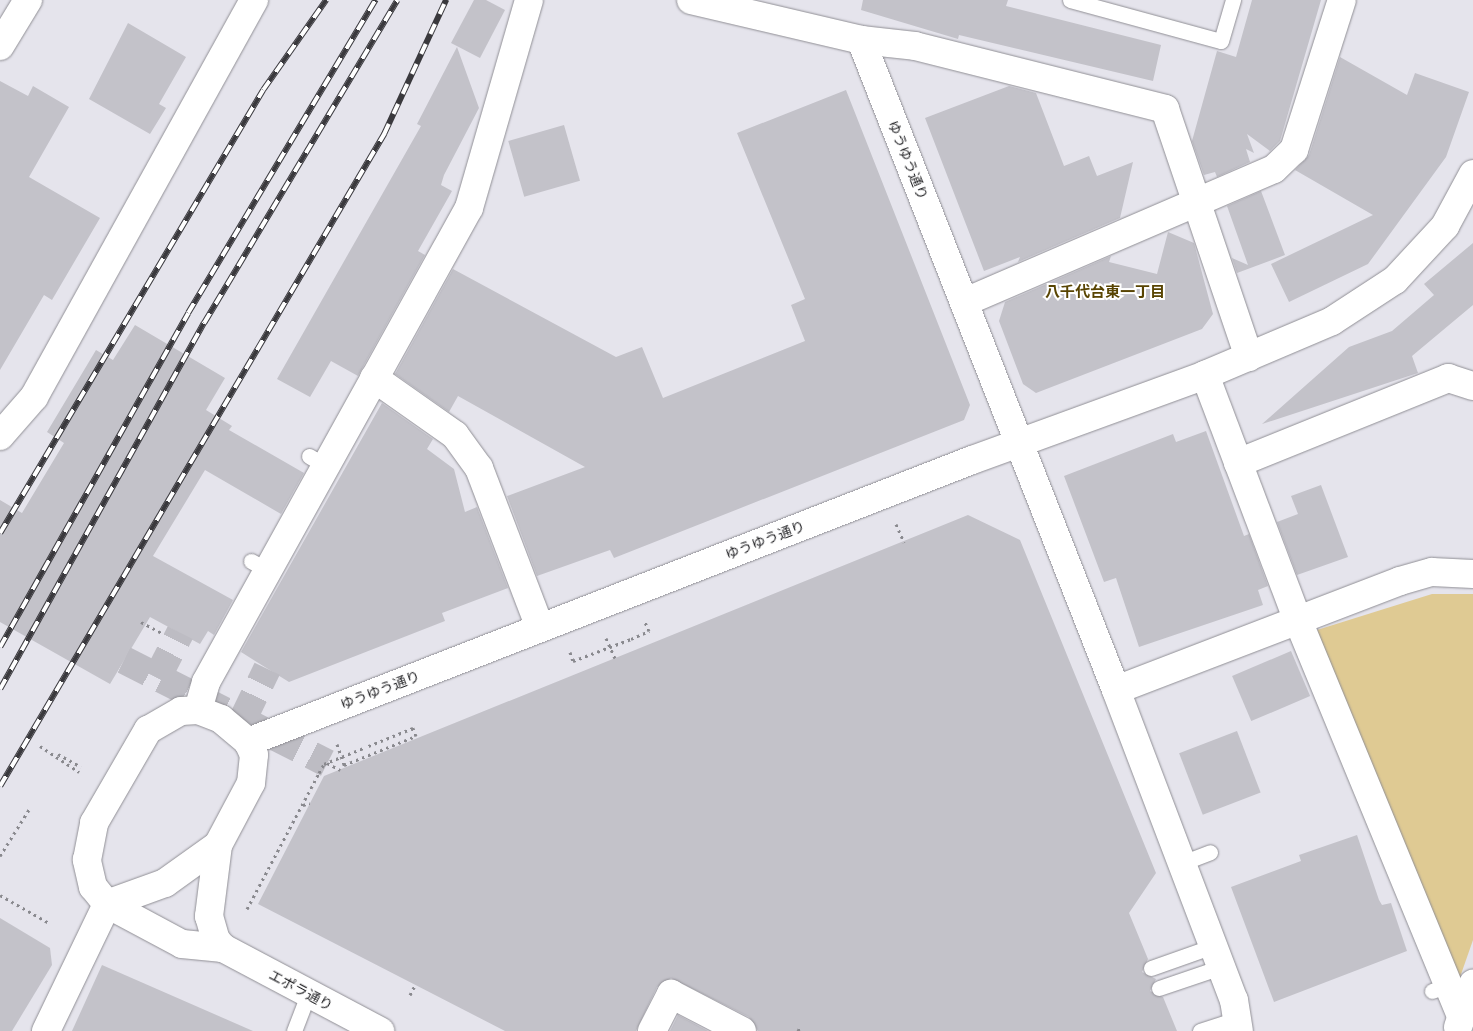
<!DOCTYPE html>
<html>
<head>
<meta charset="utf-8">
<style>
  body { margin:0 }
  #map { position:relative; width:1473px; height:1031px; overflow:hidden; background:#e5e4ec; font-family:Poppins,"Noto Sans JP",sans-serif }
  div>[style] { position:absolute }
  .green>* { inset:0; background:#dfca93 }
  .building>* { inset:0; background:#c3c2c9; transform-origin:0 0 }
  .street-tunnel>* { height:28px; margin-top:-14px; transform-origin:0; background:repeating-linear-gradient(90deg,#bdbcc3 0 28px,transparent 0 42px) }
  .path>* { height:3px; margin-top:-1.5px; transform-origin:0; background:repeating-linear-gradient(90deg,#89898e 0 2.5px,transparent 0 6.5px) }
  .roads { filter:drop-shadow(0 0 1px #908f95) drop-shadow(0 0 1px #908f95) }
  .lane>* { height:15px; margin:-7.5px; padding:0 7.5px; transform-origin:7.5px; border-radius:7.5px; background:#fff }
  .street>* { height:28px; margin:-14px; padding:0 14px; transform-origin:14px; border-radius:14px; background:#fff }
  .secondary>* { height:28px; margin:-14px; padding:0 14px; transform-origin:14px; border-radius:14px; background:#fff }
  .rail>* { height:5.5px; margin-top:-2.75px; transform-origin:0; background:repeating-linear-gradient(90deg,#fff 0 11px,#3a393d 0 22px); box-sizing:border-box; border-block:1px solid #3a393d }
  .path-bridge>* { height:3px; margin-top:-1.5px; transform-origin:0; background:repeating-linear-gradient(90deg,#89898e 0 2.5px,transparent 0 6.5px) }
  span { translate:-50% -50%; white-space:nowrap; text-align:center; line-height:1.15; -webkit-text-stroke:4px #fff; paint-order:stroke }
  .street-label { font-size:14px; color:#1e1e21 }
  .neighbourhood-label { font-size:15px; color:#584402; font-weight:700 }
</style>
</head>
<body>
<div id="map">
  <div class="green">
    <div style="clip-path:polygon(1432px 594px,1473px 594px,1473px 940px,1459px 980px,1317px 630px)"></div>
  </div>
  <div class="building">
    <div style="clip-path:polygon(474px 0,486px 0,505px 10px,480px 58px,451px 43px)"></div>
    <div style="clip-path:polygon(863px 0,1008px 0,1006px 6px,1161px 45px,1153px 81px,959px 35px,958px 39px,861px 10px)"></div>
    <div style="clip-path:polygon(1252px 0,1321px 0,1280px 141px,1270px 151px,1247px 134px,1254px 153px,1246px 149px,1250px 162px,1217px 177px,1215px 172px,1204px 175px,1192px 141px,1217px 51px,1236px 57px)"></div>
    <div style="clip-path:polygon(128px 23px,186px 57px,159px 104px,166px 108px,150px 134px,89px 99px)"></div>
    <div style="clip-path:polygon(457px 47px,479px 108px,444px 175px,441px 185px,452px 191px,418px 251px,425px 255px,358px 376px,331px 361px,310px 397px,277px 379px,421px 126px,417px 124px)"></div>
    <div style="clip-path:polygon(1340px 57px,1407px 95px,1415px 73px,1469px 92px,1446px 157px,1368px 264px,1289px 302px,1271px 264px,1373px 215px,1295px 170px,1309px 155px)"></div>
    <div style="clip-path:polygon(0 81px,28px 96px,33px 86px,69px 107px,29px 177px,100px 218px,52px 300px,44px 295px,0 370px)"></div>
    <div style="clip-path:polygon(1009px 86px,1036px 93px,1064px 166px,1089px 156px,1097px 176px,1133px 162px,1120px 218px,1018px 262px,1020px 257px,984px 271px,925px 118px)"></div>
    <div style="clip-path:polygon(846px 90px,970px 405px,964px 420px,614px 558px,610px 550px,537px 576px,507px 496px,585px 467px,458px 396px,449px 412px,395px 374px,453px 269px,616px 357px,642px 347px,663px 398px,805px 341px,791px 305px,805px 299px,737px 133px)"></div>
    <div style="left:564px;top:125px;width:58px;height:58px;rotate:74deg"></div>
    <div style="clip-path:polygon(1261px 191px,1285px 255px,1237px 273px,1232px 258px,1248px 265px,1227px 206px)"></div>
    <div style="clip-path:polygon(1168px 232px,1194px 243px,1213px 314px,1202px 329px,1036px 393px,1023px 384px,999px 321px,1005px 302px,1111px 256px,1109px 262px,1157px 274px)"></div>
    <div style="clip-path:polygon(1473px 243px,1473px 305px,1412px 356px,1418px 373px,1262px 424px,1349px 347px,1392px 331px,1434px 295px,1424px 284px)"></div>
    <div style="clip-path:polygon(135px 325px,225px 378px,206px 410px,232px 426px,229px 430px,304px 473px,281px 514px,205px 470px,153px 556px,233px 600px,214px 635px,208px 631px,200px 644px,150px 617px,110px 684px,0 622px,0 500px,22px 513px,64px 443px,47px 432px,96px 350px,113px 360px)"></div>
    <div style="clip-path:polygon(382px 403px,433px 439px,427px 449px,454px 469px,465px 512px,477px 507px,508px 588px,442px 613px,445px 621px,289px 682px,241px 652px)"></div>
    <div style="clip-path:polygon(1206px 431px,1244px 536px,1249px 534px,1268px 586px,1258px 590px,1263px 605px,1139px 647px,1116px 578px,1104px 582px,1064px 476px,1173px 434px,1176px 442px)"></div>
    <div style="clip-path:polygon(1321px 485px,1348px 557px,1297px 575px,1277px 522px,1298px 514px,1291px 496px)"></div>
    <div style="clip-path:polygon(968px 515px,1020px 540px,1156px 873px,1129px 913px,1148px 959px,1142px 972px,1156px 979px,1150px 991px,1163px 997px,1177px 1031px,758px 1031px,749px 1017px,671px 978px,657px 987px,636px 1031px,505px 1031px,258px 904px,324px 776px)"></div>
    <div style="left:1291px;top:651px;width:49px;height:64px;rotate:67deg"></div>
    <div style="left:1237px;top:731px;width:66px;height:62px;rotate:69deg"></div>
    <div style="clip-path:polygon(1357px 835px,1379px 900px,1382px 905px,1391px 903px,1407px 951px,1274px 1002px,1231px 887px,1301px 861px,1299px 855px)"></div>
    <div style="clip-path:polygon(0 918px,50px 948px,52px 965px,12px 1031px,0 1031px)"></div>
    <div style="clip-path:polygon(102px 965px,253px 1031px,72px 1031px)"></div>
    <div style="clip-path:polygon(678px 1015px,708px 1031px,670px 1031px)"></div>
  </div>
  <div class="street-tunnel">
    <div style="left:124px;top:660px;width:228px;rotate:26.9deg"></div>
    <div style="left:157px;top:678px;width:51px;rotate:-62.9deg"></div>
    <div style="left:242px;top:721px;width:58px;rotate:-64.3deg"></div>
  </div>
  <div class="path">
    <div style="left:896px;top:524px;width:20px;rotate:66deg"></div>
    <div style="left:141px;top:622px;width:24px;rotate:28deg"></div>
    <div style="left:606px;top:638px;width:22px;rotate:66deg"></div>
    <div style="left:570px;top:652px;width:9px;rotate:72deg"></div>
    <div style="left:573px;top:661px;width:62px;rotate:-20.8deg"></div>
    <div style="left:631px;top:639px;width:20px;rotate:-24deg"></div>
    <div style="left:649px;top:631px;width:10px;rotate:-114deg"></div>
    <div style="left:337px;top:744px;width:24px;rotate:71deg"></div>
    <div style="left:40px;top:746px;width:47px;rotate:33.7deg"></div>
    <div style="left:58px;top:754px;width:26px;rotate:29deg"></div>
    <div style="left:327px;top:763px;width:15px;rotate:28deg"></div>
    <div style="left:344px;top:765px;width:78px;rotate:-21.9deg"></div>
    <div style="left:416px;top:736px;width:9px;rotate:-111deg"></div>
    <div style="left:413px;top:728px;width:51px;rotate:158deg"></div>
    <div style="left:303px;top:805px;width:7px;rotate:-16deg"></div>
    <div style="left:0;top:856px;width:57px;rotate:-58deg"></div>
    <div style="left:0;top:895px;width:56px;rotate:29.7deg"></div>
    <div style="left:247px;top:909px;width:154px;rotate:-62.1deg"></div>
    <div style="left:410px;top:995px;width:11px;rotate:-63deg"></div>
    <div style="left:798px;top:1031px;width:4px;rotate:-63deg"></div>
  </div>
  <div class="roads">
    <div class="lane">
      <div style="left:1070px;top:0;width:156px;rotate:15.2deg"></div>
      <div style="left:1221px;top:41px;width:43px;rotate:-73.7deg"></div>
      <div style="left:309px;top:456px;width:17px;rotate:31deg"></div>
      <div style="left:251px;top:561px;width:18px;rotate:29deg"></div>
      <div style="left:1182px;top:863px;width:30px;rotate:-21deg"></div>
      <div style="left:1151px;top:968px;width:66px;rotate:-19.5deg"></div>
      <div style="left:1159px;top:988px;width:65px;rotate:-18.7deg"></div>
      <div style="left:1432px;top:991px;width:15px;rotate:-20deg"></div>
      <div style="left:294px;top:1031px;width:40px;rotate:-69deg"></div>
      <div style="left:1200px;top:1031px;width:39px;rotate:-18deg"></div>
    </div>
    <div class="street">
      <div style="left:861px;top:40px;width:54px;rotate:6.3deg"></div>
      <div style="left:915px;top:46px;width:258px;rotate:14.1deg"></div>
      <div style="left:1165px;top:109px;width:262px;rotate:71.3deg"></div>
      <div style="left:0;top:46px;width:54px;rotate:-58.7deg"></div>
      <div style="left:965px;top:302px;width:336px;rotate:-23.3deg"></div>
      <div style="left:1274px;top:169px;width:28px;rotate:-44deg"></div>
      <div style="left:1294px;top:150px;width:157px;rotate:-72.3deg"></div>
      <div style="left:1205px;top:375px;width:260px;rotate:69.3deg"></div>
      <div style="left:1297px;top:618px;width:430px;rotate:67.6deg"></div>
      <div style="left:374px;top:378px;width:99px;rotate:35.1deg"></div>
      <div style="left:455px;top:435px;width:41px;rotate:54deg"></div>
      <div style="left:479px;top:468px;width:171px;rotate:69.1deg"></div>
      <div style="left:0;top:436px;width:52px;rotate:-48.9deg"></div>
      <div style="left:34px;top:397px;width:454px;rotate:-61deg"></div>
      <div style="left:1238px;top:463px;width:227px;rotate:-22deg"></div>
      <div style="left:1448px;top:378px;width:26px;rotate:18deg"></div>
      <div style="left:1116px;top:690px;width:304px;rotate:-21deg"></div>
      <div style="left:1400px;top:581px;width:33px;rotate:-16deg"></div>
      <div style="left:1432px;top:572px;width:41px;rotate:2.8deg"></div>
      <div style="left:198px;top:710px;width:29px;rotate:-74deg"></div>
      <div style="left:206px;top:682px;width:542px;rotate:-60.98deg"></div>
      <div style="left:469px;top:208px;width:216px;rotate:-73.9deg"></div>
      <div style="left:1458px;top:1027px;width:46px;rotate:-70.8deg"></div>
      <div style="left:46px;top:1031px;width:141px;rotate:-64.3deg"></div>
      <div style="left:652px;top:1031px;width:42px;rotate:-62.8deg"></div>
      <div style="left:671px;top:994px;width:80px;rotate:27.5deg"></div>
    </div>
    <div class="secondary">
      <div style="left:691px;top:0;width:175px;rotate:13.2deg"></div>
      <div style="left:861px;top:40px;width:698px;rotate:68.58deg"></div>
      <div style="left:1116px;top:690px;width:332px;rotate:69.2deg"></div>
      <div style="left:1234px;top:1000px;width:31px;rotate:81deg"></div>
      <div style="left:248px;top:742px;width:777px;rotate:-21.28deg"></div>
      <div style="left:972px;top:460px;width:248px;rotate:-20deg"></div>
      <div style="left:1205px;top:375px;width:138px;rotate:-23deg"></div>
      <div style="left:1332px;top:321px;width:75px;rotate:-33.1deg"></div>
      <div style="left:1395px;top:280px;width:74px;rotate:-47.2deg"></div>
      <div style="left:1445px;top:226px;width:59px;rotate:-61.7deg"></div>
      <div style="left:107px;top:904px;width:62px;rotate:-19.9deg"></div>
      <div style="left:165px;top:883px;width:65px;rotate:-35.6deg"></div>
      <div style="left:223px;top:948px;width:41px;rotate:-174.4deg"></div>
      <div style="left:182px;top:944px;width:85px;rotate:-151.9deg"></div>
      <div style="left:107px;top:904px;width:22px;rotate:-129deg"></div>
      <div style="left:93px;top:887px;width:28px;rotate:-103deg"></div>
      <div style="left:87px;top:860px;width:38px;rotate:-79deg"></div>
      <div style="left:94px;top:823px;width:108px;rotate:-59.9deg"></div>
      <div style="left:148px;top:730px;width:38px;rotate:-30deg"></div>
      <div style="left:181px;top:711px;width:17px;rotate:-3deg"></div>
      <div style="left:198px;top:710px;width:25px;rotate:21deg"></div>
      <div style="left:221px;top:719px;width:35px;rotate:40deg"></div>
      <div style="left:248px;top:742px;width:14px;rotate:65deg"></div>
      <div style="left:254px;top:755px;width:28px;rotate:96deg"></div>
      <div style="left:251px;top:783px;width:70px;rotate:118deg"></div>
      <div style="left:218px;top:845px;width:72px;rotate:97.2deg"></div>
      <div style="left:209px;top:916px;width:25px;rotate:74deg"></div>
      <div style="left:216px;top:940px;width:11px;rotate:49deg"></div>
      <div style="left:223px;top:948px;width:178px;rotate:27.9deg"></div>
    </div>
  </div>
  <div class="rail">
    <div style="left:0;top:533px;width:515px;rotate:-59.3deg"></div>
    <div style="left:263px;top:90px;width:110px;rotate:-55deg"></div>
    <div style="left:0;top:647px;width:383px;rotate:-60.6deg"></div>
    <div style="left:188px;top:313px;width:365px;rotate:-59.1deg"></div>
    <div style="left:0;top:689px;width:419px;rotate:-60.9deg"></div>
    <div style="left:204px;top:323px;width:376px;rotate:-59.1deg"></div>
    <div style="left:0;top:786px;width:757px;rotate:-59.5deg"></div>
    <div style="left:384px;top:134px;width:148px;rotate:-65.2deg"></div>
  </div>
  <div class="path-bridge">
    <div style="left:319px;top:773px;width:10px;rotate:-61deg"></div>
    <div style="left:324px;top:764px;width:45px;rotate:-22deg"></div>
  </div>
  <div class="street-label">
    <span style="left:908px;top:160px;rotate:68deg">ゆうゆう通り</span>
    <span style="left:765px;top:540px;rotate:-21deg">ゆうゆう通り</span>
    <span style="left:380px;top:690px;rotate:-21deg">ゆうゆう通り</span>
    <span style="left:301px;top:990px;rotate:28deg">エポラ通り</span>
  </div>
  <div class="neighbourhood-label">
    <span style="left:1105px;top:292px">八千代台東一丁目</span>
  </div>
</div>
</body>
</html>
